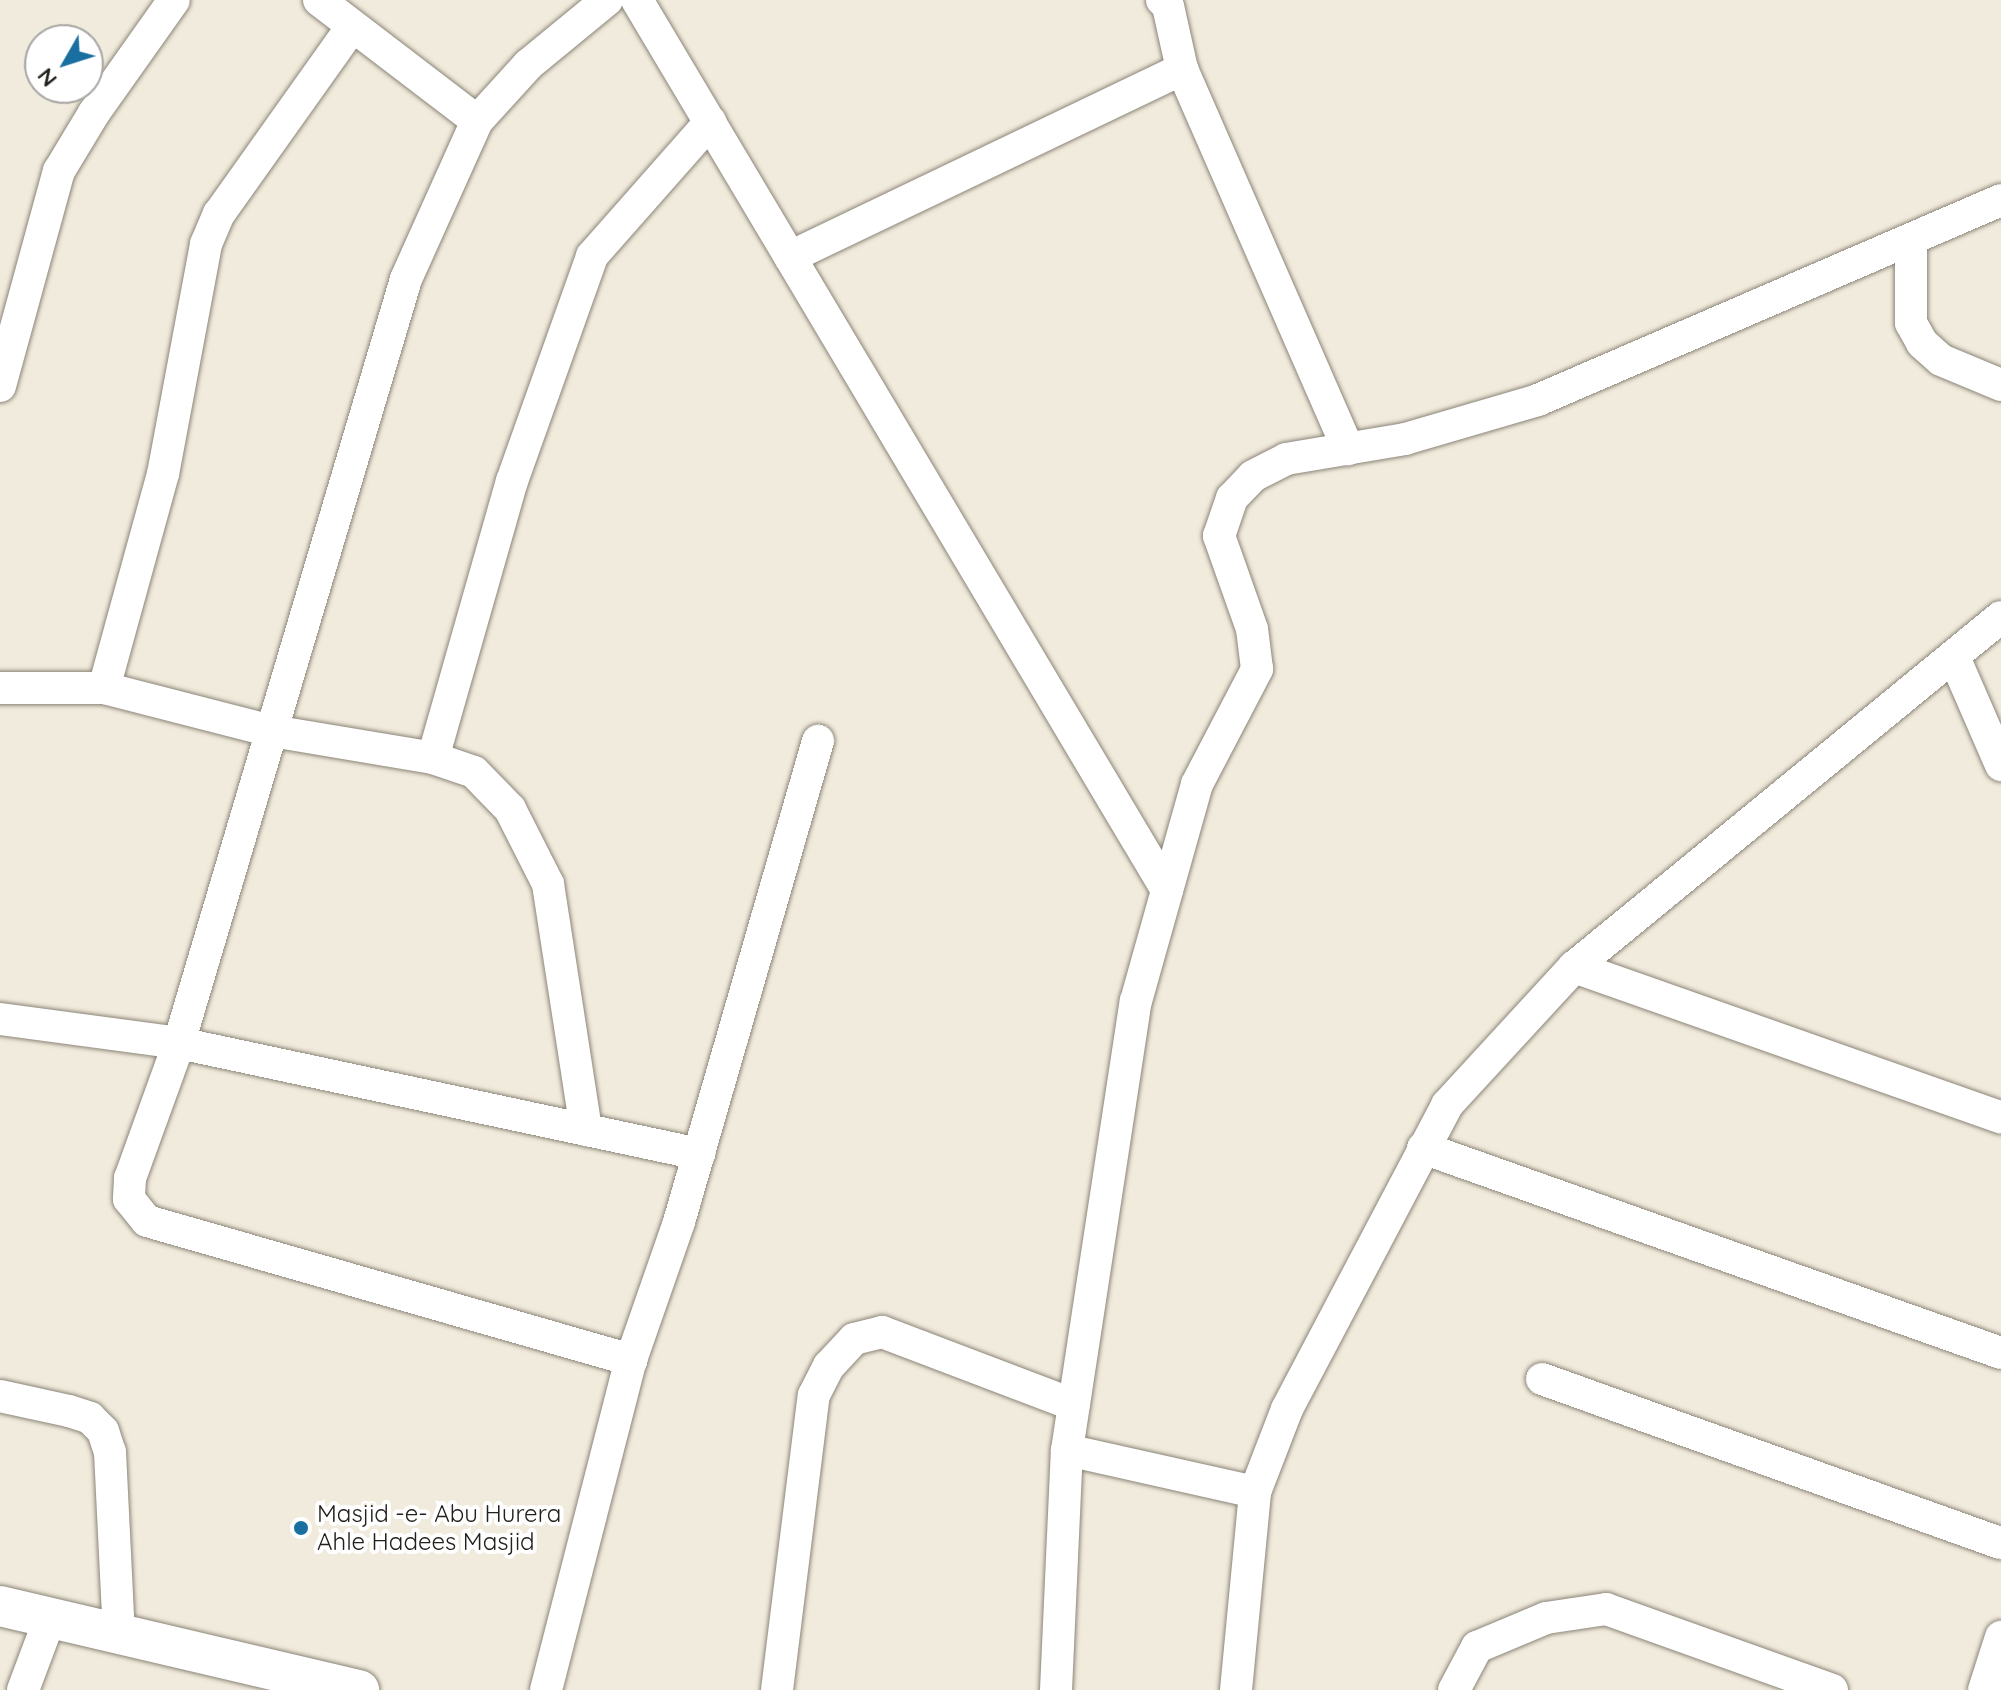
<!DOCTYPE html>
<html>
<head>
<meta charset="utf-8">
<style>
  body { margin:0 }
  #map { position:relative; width:2001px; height:1690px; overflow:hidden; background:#f1ebdd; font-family:Quicksand,sans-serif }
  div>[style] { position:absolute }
  .roads { filter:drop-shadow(0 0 2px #8b8578) drop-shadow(0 0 2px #8b8578) }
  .minor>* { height:32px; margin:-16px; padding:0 16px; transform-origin:16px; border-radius:16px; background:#fff }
  .tertiary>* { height:40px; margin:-20px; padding:0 20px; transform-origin:20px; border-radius:20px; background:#fff }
  .dots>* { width:22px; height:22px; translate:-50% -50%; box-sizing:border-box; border:4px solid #fff; border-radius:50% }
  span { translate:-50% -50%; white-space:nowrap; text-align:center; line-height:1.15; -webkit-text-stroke:8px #fff; paint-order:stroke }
  .poi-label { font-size:24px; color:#23211c }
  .left { translate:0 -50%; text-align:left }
  .north { position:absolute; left:24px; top:24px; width:80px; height:80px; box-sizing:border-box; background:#fff; border:2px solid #a7a6a4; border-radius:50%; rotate:231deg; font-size:22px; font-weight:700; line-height:32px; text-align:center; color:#23211c }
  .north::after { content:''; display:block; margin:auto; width:28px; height:36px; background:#1970a0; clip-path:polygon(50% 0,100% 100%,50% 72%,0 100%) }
</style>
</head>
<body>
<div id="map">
  <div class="roads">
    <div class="minor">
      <div style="left:319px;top:0;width:199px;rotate:37.4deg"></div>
      <div style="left:607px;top:0;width:102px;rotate:140.6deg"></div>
      <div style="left:528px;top:65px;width:76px;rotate:132.3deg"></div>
      <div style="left:477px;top:121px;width:173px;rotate:114.2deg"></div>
      <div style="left:406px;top:279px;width:797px;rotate:106.55deg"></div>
      <div style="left:179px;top:1043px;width:144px;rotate:109.9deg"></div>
      <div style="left:130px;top:1178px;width:21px;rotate:93deg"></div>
      <div style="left:129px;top:1199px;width:28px;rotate:51deg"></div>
      <div style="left:147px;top:1221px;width:504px;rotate:16.02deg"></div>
      <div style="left:637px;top:0;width:1036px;rotate:59.23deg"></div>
      <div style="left:1162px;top:0;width:8px;rotate:45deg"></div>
      <div style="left:1168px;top:6px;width:65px;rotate:77.5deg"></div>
      <div style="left:1182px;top:69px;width:415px;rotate:66.4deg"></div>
      <div style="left:1911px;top:240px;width:83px;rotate:90deg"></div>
      <div style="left:1911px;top:323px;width:23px;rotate:61deg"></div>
      <div style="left:1922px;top:343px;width:25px;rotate:42deg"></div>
      <div style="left:1941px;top:360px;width:65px;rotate:22.6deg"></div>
      <div style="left:790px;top:257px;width:435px;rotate:-25.6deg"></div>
      <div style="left:0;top:386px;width:223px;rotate:-74.7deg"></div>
      <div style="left:59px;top:171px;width:68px;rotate:-58.9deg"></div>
      <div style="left:94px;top:113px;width:138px;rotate:-54.7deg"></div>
      <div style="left:1954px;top:657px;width:118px;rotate:66.5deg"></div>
      <div style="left:0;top:688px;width:104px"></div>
      <div style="left:104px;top:688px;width:222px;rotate:-74.6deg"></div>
      <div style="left:163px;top:474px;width:234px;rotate:-79.4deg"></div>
      <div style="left:206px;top:244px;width:33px;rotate:-67deg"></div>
      <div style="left:219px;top:214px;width:229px;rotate:-54.6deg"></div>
      <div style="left:104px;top:688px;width:173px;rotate:14.4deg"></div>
      <div style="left:272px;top:731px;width:163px;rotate:9.5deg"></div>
      <div style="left:433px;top:758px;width:43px;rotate:18.9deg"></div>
      <div style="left:474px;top:772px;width:52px;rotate:45.8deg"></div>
      <div style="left:510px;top:809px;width:84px;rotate:63.1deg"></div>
      <div style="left:548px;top:884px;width:249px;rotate:81.2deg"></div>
      <div style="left:433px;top:758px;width:288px;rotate:-74.1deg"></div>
      <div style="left:512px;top:481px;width:239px;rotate:-70.4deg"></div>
      <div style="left:592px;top:256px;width:179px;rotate:-48.6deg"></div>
      <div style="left:1574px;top:967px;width:453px;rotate:19.4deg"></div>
      <div style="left:0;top:1019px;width:181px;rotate:7.6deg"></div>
      <div style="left:179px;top:1043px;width:532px;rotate:12.05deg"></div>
      <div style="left:1423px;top:1148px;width:613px;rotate:19.53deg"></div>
      <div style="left:1542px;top:1379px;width:487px;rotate:19.7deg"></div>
      <div style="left:0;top:1396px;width:71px;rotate:12.3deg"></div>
      <div style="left:69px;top:1411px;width:22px;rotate:18deg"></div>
      <div style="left:90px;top:1418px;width:18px;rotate:45deg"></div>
      <div style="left:103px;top:1431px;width:22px;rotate:72deg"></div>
      <div style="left:110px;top:1452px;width:182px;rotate:87.2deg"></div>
      <div style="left:1067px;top:1450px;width:193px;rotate:12.6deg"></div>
      <div style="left:1255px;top:1492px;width:89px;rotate:-68.9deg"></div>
      <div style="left:1287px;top:1409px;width:344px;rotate:-62.2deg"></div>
      <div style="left:1447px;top:1105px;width:188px;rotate:-47.4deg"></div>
      <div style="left:1574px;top:967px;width:552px;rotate:-39.34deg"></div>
      <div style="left:23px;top:1690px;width:77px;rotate:-69.4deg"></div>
      <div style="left:546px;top:1690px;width:341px;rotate:-75.6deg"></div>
      <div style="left:631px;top:1360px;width:146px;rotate:-70.8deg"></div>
      <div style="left:679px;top:1222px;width:501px;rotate:-73.88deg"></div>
      <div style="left:777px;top:1690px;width:297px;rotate:-82.9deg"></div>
      <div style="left:814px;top:1395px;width:33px;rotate:-63deg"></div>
      <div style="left:829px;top:1366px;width:37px;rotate:-47deg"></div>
      <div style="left:854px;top:1339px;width:29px;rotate:-14deg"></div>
      <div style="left:882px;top:1332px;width:205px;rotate:20.8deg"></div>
      <div style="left:1056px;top:1690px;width:240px;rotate:-87.4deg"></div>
      <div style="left:1067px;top:1450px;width:454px;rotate:-81.3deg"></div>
      <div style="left:1136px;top:1001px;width:225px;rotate:-74.3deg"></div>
      <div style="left:1197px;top:784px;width:130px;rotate:-62.4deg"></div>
      <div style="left:1257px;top:669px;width:40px;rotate:-97.1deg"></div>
      <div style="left:1252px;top:629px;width:99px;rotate:-109.5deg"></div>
      <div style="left:1219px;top:536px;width:40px;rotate:-71.1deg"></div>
      <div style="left:1232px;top:498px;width:30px;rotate:-46deg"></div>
      <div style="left:1253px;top:476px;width:37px;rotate:-27deg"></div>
      <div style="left:1286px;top:459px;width:121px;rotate:-9.5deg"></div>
      <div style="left:1405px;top:439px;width:139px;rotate:-16.3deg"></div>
      <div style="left:1538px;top:400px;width:504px;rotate:-23.36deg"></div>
      <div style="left:1236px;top:1690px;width:199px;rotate:-84.5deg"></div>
      <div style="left:1454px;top:1690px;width:49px;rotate:-61.9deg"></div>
      <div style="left:1477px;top:1647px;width:75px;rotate:-22.8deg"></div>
      <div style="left:1546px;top:1618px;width:61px;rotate:-8.5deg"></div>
      <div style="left:1606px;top:1609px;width:240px;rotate:19.7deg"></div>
      <div style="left:1984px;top:1690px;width:56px;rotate:-72.2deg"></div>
    </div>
    <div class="tertiary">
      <div style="left:0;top:1606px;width:369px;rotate:13.2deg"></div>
    </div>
  </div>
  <div class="dots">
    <div style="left:301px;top:1528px;background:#1970a0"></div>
  </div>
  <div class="poi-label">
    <span class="left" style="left:317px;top:1528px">Masjid -e- Abu Hurera<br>Ahle Hadees Masjid</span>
  </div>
  <div class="north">N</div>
</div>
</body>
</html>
